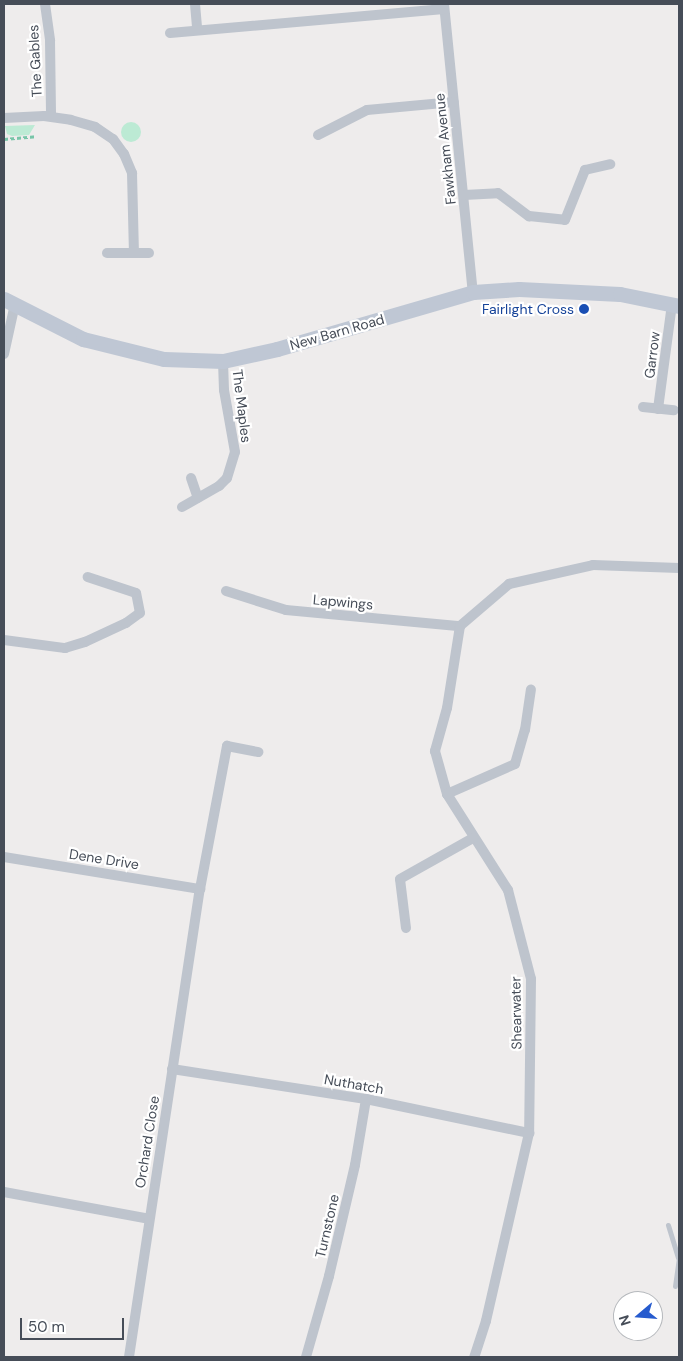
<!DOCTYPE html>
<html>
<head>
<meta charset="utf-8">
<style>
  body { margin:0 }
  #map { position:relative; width:683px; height:1361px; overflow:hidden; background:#eeecec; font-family:"DM Sans",sans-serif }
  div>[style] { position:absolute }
  .green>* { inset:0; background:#bcead4 }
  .round { border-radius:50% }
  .path>* { height:2.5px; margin-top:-1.25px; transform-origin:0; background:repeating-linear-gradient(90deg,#77c5a8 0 4px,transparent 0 6.5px) }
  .lane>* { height:5px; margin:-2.5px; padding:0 2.5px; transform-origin:2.5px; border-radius:2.5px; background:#bec4cd }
  .street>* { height:10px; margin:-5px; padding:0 5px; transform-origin:5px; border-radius:5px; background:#bec4cd }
  .secondary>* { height:15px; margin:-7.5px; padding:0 7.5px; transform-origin:7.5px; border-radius:7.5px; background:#bfc7d4 }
  .dots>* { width:14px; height:14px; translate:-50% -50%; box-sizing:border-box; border:2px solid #fff; border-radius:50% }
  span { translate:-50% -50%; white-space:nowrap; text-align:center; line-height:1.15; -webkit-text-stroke:4.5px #fff; paint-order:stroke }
  .street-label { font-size:14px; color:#464d58 }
  .transit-label { font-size:14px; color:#164399 }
  .right { translate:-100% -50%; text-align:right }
  .frame { position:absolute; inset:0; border:5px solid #464d58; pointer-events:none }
  .north { position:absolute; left:613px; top:1291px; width:50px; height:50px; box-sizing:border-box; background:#fff; border:1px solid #b5b8bc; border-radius:50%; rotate:252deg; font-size:14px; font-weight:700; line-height:20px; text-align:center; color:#464d58 }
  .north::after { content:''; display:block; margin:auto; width:18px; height:22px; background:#265bce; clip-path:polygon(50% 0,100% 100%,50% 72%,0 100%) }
  .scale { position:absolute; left:20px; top:1318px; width:104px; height:22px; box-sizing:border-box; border:2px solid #464d58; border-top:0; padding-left:6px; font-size:15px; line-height:18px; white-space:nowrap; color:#464d58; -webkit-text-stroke:4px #fff; paint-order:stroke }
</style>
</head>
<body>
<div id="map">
  <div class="green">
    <div class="round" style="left:121px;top:122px;width:20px;height:20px"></div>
    <div style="clip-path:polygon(35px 125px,29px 135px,12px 136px,7px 134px,5px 126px)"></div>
  </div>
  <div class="path">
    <div style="left:4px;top:139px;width:32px;rotate:-5deg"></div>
  </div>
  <div class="lane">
    <div style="left:668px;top:1225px;width:34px;rotate:73deg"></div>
    <div style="left:675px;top:1286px;width:29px;rotate:-82deg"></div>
  </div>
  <div class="street">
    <div style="left:45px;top:4px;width:37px;rotate:82deg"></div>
    <div style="left:50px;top:41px;width:75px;rotate:89.2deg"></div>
    <div style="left:195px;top:4px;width:25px;rotate:85deg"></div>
    <div style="left:444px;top:4px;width:289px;rotate:84.3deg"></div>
    <div style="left:170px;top:33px;width:275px;rotate:-5deg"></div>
    <div style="left:4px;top:118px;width:40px;rotate:-2.9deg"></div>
    <div style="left:44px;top:116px;width:27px;rotate:8deg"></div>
    <div style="left:71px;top:120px;width:25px;rotate:16deg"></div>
    <div style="left:95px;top:127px;width:22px;rotate:34deg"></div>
    <div style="left:113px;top:139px;width:19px;rotate:54deg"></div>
    <div style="left:124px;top:154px;width:21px;rotate:67deg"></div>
    <div style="left:132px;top:173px;width:80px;rotate:88.6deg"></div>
    <div style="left:318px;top:135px;width:55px;rotate:-27deg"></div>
    <div style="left:367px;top:110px;width:87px;rotate:-5.3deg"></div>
    <div style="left:464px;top:195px;width:34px;rotate:-3deg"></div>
    <div style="left:498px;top:193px;width:39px;rotate:37deg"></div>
    <div style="left:529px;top:216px;width:36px;rotate:6deg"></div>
    <div style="left:565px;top:220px;width:54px;rotate:-68.2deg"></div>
    <div style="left:585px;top:170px;width:26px;rotate:-13deg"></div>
    <div style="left:107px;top:253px;width:42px"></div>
    <div style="left:4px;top:354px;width:51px;rotate:-77.6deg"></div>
    <div style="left:643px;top:407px;width:31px;rotate:6deg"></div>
    <div style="left:658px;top:409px;width:106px;rotate:-82.4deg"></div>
    <div style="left:191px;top:478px;width:21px;rotate:71deg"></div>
    <div style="left:182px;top:507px;width:43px;rotate:-29.6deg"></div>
    <div style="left:219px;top:486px;width:11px;rotate:-45deg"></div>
    <div style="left:227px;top:478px;width:27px;rotate:-73deg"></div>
    <div style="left:235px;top:452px;width:63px;rotate:-100.1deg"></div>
    <div style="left:224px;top:390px;width:29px;rotate:-92deg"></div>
    <div style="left:226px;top:591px;width:63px;rotate:17.6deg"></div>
    <div style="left:286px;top:610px;width:175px;rotate:5.3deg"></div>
    <div style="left:460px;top:626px;width:83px;rotate:99deg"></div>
    <div style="left:447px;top:708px;width:45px;rotate:105.6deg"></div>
    <div style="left:435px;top:751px;width:45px;rotate:74.4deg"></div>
    <div style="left:447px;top:794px;width:114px;rotate:57.6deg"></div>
    <div style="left:508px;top:890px;width:92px;rotate:75.5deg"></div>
    <div style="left:531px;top:979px;width:154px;rotate:90.7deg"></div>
    <div style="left:529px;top:1133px;width:193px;rotate:102.9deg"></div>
    <div style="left:486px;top:1321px;width:38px;rotate:108deg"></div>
    <div style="left:460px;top:626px;width:65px;rotate:-40.6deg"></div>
    <div style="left:509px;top:584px;width:86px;rotate:-12.7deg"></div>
    <div style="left:593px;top:565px;width:86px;rotate:2deg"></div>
    <div style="left:4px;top:640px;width:62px;rotate:7.5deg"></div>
    <div style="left:65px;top:648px;width:21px;rotate:-17deg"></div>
    <div style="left:85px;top:642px;width:45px;rotate:-24.9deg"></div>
    <div style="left:126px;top:623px;width:17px;rotate:-36deg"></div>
    <div style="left:140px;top:613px;width:20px;rotate:-101deg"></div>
    <div style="left:136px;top:593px;width:51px;rotate:-161.6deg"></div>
    <div style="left:447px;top:794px;width:74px;rotate:-23.8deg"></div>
    <div style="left:515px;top:764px;width:35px;rotate:-74deg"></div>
    <div style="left:525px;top:730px;width:41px;rotate:-81.7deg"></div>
    <div style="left:4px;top:857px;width:199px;rotate:9.3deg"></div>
    <div style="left:406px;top:928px;width:49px;rotate:-97deg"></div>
    <div style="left:400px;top:879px;width:84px;rotate:-29.3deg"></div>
    <div style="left:172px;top:1069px;width:196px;rotate:8.8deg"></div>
    <div style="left:366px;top:1099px;width:167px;rotate:11.8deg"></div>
    <div style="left:4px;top:1192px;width:147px;rotate:10.5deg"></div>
    <div style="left:129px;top:1357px;width:473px;rotate:-81.4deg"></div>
    <div style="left:200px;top:889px;width:146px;rotate:-79.3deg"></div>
    <div style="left:227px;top:746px;width:32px;rotate:11deg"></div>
    <div style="left:306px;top:1357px;width:84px;rotate:-74.1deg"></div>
    <div style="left:329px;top:1276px;width:114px;rotate:-76.8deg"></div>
    <div style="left:355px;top:1165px;width:67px;rotate:-80.5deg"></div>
  </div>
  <div class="secondary">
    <div style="left:4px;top:299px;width:89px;rotate:26.9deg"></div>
    <div style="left:83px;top:339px;width:83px;rotate:13.9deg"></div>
    <div style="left:164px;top:359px;width:59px;rotate:1.9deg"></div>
    <div style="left:223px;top:361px;width:55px;rotate:-12.5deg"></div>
    <div style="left:277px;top:349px;width:204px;rotate:-16.2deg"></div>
    <div style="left:473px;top:292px;width:46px;rotate:-3.7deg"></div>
    <div style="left:519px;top:289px;width:101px;rotate:2.8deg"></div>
    <div style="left:620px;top:294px;width:60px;rotate:11.5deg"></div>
  </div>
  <div class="dots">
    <div style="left:584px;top:309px;background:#1a4fb4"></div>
  </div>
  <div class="street-label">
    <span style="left:35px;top:61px;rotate:-93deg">The Gables</span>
    <span style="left:445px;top:149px;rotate:-96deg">Fawkham Avenue</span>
    <span style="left:337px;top:332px;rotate:-16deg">New Barn Road</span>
    <span style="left:652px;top:355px;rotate:-83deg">Garrow</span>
    <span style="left:242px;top:406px;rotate:83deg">The Maples</span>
    <span style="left:343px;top:602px;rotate:5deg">Lapwings</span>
    <span style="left:104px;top:859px;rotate:9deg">Dene Drive</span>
    <span style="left:516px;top:1013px;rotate:-91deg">Shearwater</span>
    <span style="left:354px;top:1084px;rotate:10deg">Nuthatch</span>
    <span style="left:147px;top:1142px;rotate:-81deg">Orchard Close</span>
    <span style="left:327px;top:1226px;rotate:-77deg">Turnstone</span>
  </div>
  <div class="transit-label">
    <span class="right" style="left:574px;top:309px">Fairlight Cross</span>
  </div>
  <div class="frame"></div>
  <div class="north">N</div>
  <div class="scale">50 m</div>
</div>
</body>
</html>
